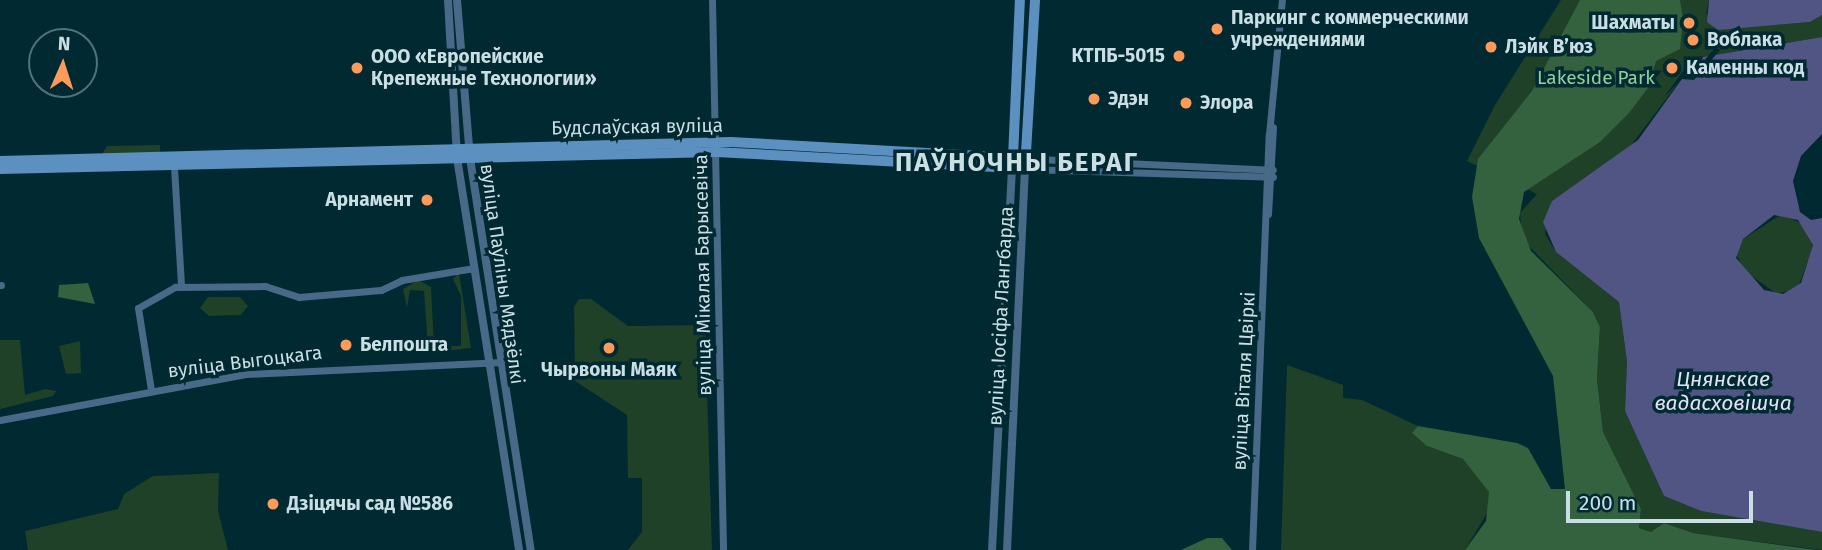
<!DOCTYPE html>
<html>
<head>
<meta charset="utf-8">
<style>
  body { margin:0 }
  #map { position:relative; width:1822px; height:550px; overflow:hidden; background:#002931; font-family:"Fira Sans",sans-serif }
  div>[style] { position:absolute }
  .green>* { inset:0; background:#1f4127 }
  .forest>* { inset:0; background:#34613e }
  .water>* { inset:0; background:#515583 }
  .pier>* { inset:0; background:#002931 }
  .minor>* { height:7px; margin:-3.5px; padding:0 3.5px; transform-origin:3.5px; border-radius:3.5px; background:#486987 }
  .tertiary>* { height:8px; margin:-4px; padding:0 4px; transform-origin:4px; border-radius:4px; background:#486987 }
  .secondary>* { height:10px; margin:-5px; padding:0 5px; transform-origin:5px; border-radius:5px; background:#5b90c0 }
  .dots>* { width:19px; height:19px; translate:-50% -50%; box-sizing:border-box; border:4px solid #002931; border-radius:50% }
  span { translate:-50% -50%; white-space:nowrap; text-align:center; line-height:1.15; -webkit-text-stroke:7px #002931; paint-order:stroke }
  .poi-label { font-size:19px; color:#cadfe5; font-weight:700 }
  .left { translate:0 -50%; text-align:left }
  .right { translate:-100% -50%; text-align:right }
  .park-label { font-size:19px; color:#8ed39b }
  .street-label { font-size:19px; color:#cadfe5 }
  .water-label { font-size:21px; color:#e1e3f3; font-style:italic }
  .district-label { font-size:26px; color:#cadfe5; font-weight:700; letter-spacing:2px }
  .north { position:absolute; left:28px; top:28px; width:70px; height:70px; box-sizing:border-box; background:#002931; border:2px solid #517279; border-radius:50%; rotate:3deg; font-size:19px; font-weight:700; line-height:28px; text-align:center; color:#cadfe5 }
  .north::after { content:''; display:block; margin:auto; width:24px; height:32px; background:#ff9b5a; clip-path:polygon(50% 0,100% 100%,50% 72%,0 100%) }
  .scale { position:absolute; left:1566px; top:491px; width:187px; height:32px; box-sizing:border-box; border:4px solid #cadfe5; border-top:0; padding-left:9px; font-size:21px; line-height:24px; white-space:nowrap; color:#cadfe5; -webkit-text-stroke:5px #002931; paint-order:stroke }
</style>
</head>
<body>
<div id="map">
  <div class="green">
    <div style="clip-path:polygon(1561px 0,1709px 0,1706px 14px,1774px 25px,1810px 22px,1822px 15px,1822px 37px,1697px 58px,1629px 148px,1552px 201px,1545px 234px,1556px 252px,1619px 302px,1627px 362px,1625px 411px,1664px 496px,1701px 511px,1822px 532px,1822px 550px,1693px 533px,1664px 523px,1651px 532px,1639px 528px,1641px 509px,1603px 432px,1597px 379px,1600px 327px,1593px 312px,1522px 239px,1520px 213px,1537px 194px,1467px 161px,1495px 105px)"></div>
    <div style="clip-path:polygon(160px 145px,160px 154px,102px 154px,107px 146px)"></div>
    <div style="clip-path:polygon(1782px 214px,1806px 226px,1813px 247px,1798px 288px,1777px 294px,1743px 270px,1736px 253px,1743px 239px)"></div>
    <div style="clip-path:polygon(459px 273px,471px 348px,433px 352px,428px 347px,424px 291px,410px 290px,407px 308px,403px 289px,418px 280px,431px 287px,434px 346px,461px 346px,461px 296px,453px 279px)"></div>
    <div style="clip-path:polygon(208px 297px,240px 297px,248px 306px,241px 315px,209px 316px,200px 308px)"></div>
    <div style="clip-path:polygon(579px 299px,591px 299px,628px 326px,705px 325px,712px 550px,628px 550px,642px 532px,642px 478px,628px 478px,627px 415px,575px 381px,574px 307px)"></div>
    <div style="clip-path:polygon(0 340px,20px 340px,25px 395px,45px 389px,56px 391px,53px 396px,0 409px)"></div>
    <div style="clip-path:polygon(80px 341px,81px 373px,66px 374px,59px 346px)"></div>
    <div style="clip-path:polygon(1287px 365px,1343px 385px,1343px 398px,1362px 400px,1418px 426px,1427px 446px,1463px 459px,1477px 472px,1489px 492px,1490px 508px,1465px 550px,1281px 550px)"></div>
    <div style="clip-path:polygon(219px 473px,218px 511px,228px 550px,28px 550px,25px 531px,118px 509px,124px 494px,153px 476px)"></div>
  </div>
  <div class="forest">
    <div style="clip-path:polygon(1580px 0,1680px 0,1683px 19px,1680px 49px,1656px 61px,1648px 88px,1629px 113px,1600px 142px,1524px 192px,1519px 219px,1531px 251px,1593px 312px,1600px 327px,1597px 379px,1603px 432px,1641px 509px,1639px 528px,1651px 532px,1664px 523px,1693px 533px,1817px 550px,1465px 550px,1486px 521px,1489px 492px,1463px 459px,1427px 446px,1412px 433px,1418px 426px,1517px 443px,1528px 448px,1551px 489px,1565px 489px,1553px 376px,1479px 238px,1472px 197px,1478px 159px,1532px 91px)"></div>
    <div style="clip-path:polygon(88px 283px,95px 304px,58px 297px,59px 285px)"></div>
    <div style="clip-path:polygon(1207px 538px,1222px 538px,1232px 550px,1181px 550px)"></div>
  </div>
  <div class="water">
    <div style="clip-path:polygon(1709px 0,1822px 0,1822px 15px,1810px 22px,1718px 30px,1707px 22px)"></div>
    <div style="clip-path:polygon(evenodd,1822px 37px,1822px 134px,1801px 156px,1793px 181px,1800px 212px,1811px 220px,1822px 218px,1822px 532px,1701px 511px,1664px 496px,1625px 411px,1627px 362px,1619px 302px,1556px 252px,1543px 222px,1552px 201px,1638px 140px,1697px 58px,1822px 37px,1774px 215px,1798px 220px,1813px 245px,1801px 283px,1783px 294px,1764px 290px,1736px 258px,1743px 239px,1774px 215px)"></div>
  </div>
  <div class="pier">
    <div style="clip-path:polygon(1714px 49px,1721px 49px,1694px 80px,1682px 79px,1664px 97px,1689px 63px,1697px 69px)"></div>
  </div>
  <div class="minor">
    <div style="left:712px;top:0;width:550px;rotate:88.85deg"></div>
    <div style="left:1013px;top:158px;width:260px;rotate:2.6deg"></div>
    <div style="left:174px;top:167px;width:119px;rotate:86.6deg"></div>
    <div style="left:1025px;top:169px;width:248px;rotate:1.8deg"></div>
    <div style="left:1268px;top:214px;width:87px;rotate:-86.7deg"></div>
    <div style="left:0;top:285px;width:1px"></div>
    <div style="left:151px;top:390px;width:83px;rotate:-99deg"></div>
    <div style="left:138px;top:308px;width:43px;rotate:-29.6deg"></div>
    <div style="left:175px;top:287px;width:90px;rotate:-0.6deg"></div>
    <div style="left:265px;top:286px;width:36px;rotate:18deg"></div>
    <div style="left:299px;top:297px;width:82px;rotate:-4.9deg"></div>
    <div style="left:381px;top:290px;width:23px;rotate:-25deg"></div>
    <div style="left:402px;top:280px;width:73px;rotate:-9.5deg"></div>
    <div style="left:0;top:420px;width:250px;rotate:-10.6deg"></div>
    <div style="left:246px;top:374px;width:252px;rotate:-2.7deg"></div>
    <div style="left:1252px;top:550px;width:416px;rotate:-87.7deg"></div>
    <div style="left:1269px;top:134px;width:135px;rotate:-84.5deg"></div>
  </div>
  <div class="tertiary">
    <div style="left:448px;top:0;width:158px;rotate:86.7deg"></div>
    <div style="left:457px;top:158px;width:397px;rotate:81deg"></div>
    <div style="left:457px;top:0;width:159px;rotate:85.3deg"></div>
    <div style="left:470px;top:158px;width:397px;rotate:81.2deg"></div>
    <div style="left:992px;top:550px;width:386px;rotate:-87deg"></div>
    <div style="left:1007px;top:550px;width:381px;rotate:-87.3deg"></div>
  </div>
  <div class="secondary">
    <div style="left:0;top:161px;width:731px;rotate:-1.49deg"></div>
    <div style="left:731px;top:142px;width:282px;rotate:3.2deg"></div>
    <div style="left:1013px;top:158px;width:158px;rotate:-87.5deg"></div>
    <div style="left:0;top:169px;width:716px;rotate:-1.36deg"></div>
    <div style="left:716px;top:152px;width:309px;rotate:3.1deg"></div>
    <div style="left:1025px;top:169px;width:169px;rotate:-86.6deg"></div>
  </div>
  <div class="dots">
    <div style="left:1689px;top:23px;background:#ff9b5a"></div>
    <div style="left:1217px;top:29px;background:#ff9b5a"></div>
    <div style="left:1693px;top:40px;background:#ff9b5a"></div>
    <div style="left:1491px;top:47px;background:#ff9b5a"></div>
    <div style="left:1179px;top:56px;background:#ff9b5a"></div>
    <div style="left:357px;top:68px;background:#ff9b5a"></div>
    <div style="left:1672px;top:68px;background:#ff9b5a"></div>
    <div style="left:1094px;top:99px;background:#ff9b5a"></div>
    <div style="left:1186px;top:103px;background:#ff9b5a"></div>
    <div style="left:427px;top:200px;background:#ff9b5a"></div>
    <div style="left:346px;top:345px;background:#ff9b5a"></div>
    <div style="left:609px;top:348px;background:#ff9b5a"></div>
    <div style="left:273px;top:504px;background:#ff9b5a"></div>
  </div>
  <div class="poi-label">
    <span class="left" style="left:1231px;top:29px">Паркинг с коммерческими<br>учреждениями</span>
    <span class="right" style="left:1675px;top:23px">Шахматы</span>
    <span class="left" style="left:1707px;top:40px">Воблака</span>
    <span class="left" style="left:1505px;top:47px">Лэйк В’юз</span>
    <span class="right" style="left:1165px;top:56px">КТПБ-5015</span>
    <span class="left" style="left:371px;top:68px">ООО «Европейские<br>Крепежные Технологии»</span>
    <span class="left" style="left:1686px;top:68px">Каменны код</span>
    <span class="left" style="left:1108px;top:99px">Эдэн</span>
    <span class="left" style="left:1200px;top:103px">Элора</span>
    <span class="right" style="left:413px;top:200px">Арнамент</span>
    <span class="left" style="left:360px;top:345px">Белпошта</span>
    <span style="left:609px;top:370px">Чырвоны Маяк</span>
    <span class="left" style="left:287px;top:504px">Дзіцячы сад №586</span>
  </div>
  <div class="park-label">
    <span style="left:1596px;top:78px">Lakeside Park</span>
  </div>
  <div class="street-label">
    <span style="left:637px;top:127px;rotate:-1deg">Будслаўская вуліца</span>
    <span style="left:502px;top:274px;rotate:82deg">вуліца Паўліны Мядзёлкі</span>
    <span style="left:703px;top:275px;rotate:-91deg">вуліца Мікалая Барысевіча</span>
    <span style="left:1001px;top:316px;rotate:-87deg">вуліца Іосіфа Лангбарда</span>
    <span style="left:245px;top:362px;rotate:-7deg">вуліца Выгоцкага</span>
    <span style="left:1244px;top:381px;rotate:-87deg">вуліца Віталя Цвіркі</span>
  </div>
  <div class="water-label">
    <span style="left:1723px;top:391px">Цнянскае<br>вадасховішча</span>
  </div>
  <div class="district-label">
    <span style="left:1017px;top:163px">ПАЎНОЧНЫ БЕРАГ</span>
  </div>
  <div class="north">N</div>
  <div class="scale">200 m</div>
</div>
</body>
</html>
